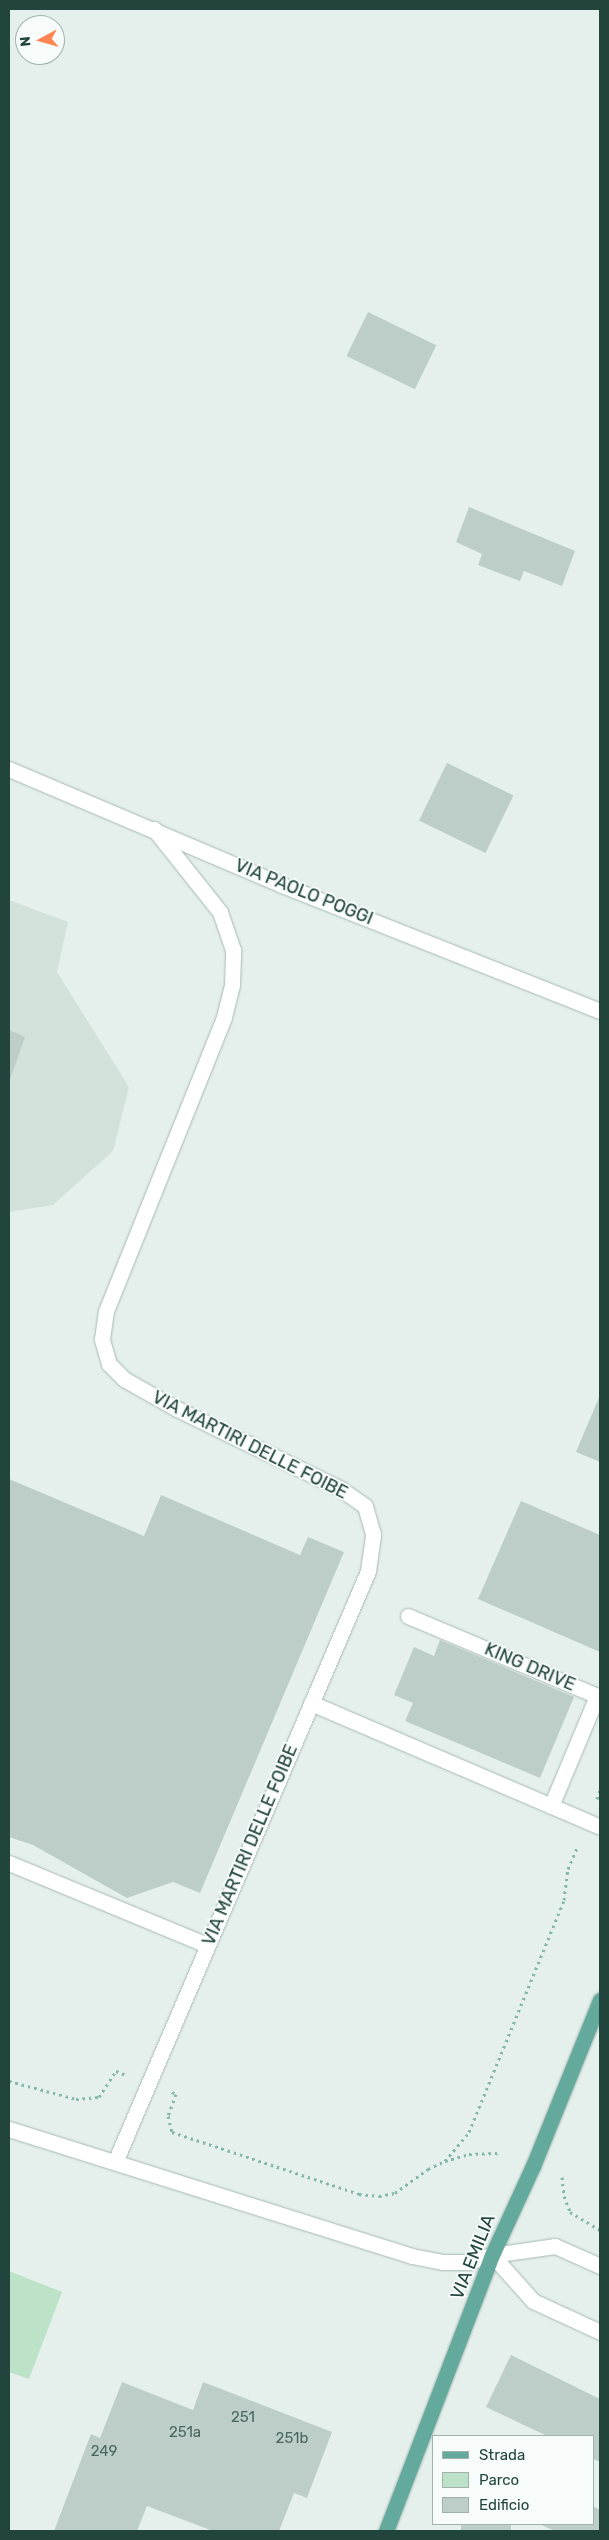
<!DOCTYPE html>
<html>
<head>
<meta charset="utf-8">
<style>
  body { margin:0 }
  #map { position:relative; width:609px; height:2540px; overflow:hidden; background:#e5f0ec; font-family:Rubik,sans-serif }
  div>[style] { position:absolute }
  .built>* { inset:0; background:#d3e1db }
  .green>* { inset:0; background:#bce3c8 }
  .building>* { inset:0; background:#bdcec8; transform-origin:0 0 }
  .path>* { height:3px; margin-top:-1.5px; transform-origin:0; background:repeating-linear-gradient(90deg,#82b7a9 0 2.5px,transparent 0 6.5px) }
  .roads { filter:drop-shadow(0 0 1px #a6b9b4) drop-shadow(0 0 1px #a6b9b4) }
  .service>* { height:15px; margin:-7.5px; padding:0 7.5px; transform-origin:7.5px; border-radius:7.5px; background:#fff }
  .minor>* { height:15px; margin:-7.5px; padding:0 7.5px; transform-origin:7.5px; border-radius:7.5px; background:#fff }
  .secondary>* { height:15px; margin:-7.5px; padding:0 7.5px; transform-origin:7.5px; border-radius:7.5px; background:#fff }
  .primary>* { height:15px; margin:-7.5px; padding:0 7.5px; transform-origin:7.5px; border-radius:7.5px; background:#64aa9c }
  span { translate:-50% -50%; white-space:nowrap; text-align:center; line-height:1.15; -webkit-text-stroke:4px #f7fbf9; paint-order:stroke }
  .number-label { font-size:15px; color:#486760 }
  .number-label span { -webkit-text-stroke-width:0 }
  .street-label { font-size:18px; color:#21453d }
  .frame { position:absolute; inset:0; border:10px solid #21453d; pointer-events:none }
  .legend { position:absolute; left:432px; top:2435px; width:162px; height:90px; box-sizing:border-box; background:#f7fbf9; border:1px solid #a1b2ae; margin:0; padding:6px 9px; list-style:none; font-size:15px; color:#21453d }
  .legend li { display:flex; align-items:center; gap:10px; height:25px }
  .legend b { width:25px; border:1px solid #a1b2ae }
  .north { position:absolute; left:15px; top:15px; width:50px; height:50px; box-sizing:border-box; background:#f7fbf9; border:1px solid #a1b2ae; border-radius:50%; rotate:264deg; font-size:14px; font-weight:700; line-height:20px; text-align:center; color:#21453d }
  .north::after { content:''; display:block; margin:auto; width:18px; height:22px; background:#ff8654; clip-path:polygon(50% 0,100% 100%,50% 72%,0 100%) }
</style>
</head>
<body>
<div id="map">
  <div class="built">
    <div style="clip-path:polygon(9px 900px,68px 922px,57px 972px,129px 1087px,113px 1151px,53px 1205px,9px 1212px)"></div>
  </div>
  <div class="green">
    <div style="clip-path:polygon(9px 2271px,62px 2292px,29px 2379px,9px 2372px)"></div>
  </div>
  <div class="building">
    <div style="left:368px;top:312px;width:76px;height:49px;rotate:26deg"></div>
    <div style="clip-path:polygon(469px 507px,575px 551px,562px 586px,524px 571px,520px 581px,478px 565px,482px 554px,456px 542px)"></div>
    <div style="left:447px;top:763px;width:74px;height:64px;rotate:26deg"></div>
    <div style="clip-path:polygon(9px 1030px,25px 1037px,9px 1082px)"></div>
    <div style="clip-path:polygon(600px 1395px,600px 1462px,576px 1452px)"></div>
    <div style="clip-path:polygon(9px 1479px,144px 1536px,161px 1495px,300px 1555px,308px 1537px,344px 1552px,200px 1893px,173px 1882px,127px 1898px,33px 1845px,9px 1837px)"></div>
    <div style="clip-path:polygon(521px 1501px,600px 1535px,600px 1652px,478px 1599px)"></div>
    <div style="clip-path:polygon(440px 1640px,574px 1697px,540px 1778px,405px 1721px,413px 1703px,394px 1695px,414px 1647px,434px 1656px)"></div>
    <div style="clip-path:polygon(511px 2355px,600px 2399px,600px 2462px,593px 2459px,593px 2436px,547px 2436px,486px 2407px)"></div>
    <div style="clip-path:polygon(122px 2382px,193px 2410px,203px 2382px,332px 2432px,307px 2498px,294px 2493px,279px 2531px,213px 2531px,147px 2506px,137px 2531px,54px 2531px,91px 2434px,100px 2438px)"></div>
    <div style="clip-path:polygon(593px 2506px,600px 2510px,600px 2531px,555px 2531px,539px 2524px,593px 2524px)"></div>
    <div style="left:461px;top:2524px;width:50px;height:8px"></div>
  </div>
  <div class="path">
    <div style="left:597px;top:1799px;width:9px;rotate:-72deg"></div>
    <div style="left:9px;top:2081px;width:69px;rotate:15deg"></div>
    <div style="left:76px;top:2099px;width:23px;rotate:-5deg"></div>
    <div style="left:99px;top:2097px;width:31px;rotate:-57deg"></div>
    <div style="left:116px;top:2071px;width:9px;rotate:21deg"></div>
    <div style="left:172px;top:2092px;width:4px;rotate:27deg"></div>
    <div style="left:176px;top:2094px;width:23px;rotate:110deg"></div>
    <div style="left:168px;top:2116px;width:16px;rotate:76deg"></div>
    <div style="left:172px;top:2132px;width:197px;rotate:18.3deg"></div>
    <div style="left:359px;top:2194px;width:20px;rotate:6deg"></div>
    <div style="left:379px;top:2196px;width:16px;rotate:-11deg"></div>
    <div style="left:395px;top:2193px;width:41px;rotate:-36deg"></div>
    <div style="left:428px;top:2169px;width:19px;rotate:-25deg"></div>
    <div style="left:445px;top:2161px;width:25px;rotate:-16deg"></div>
    <div style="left:469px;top:2154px;width:30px;rotate:-2deg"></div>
    <div style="left:445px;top:2161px;width:38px;rotate:-50deg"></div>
    <div style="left:469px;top:2132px;width:251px;rotate:-67.7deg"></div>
    <div style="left:564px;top:1900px;width:31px;rotate:-83deg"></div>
    <div style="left:568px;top:1869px;width:25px;rotate:-67deg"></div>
    <div style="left:562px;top:2177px;width:19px;rotate:84deg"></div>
    <div style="left:564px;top:2196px;width:17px;rotate:69deg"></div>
    <div style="left:570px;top:2212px;width:35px;rotate:31deg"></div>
  </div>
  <div class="roads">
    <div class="service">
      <div style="left:408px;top:1616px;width:205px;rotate:22.9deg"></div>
      <div style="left:597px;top:1696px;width:119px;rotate:112.7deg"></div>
      <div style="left:311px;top:1703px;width:314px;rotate:23.2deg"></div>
      <div style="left:9px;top:1863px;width:214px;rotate:22.5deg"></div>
      <div style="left:115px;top:2162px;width:643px;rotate:-66.82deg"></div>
      <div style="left:368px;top:1571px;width:37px;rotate:-82deg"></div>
      <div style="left:373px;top:1534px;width:29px;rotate:-106deg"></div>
      <div style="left:365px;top:1506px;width:32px;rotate:-145deg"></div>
      <div style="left:339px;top:1488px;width:180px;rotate:-154deg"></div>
      <div style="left:177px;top:1409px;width:61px;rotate:-150.5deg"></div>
      <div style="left:124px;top:1379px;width:21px;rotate:-135deg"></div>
      <div style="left:109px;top:1364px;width:26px;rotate:-106deg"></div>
      <div style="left:102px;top:1339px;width:28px;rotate:-82deg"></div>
      <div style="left:106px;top:1311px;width:317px;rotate:-68.1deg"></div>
      <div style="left:224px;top:1017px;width:33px;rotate:-76deg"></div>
      <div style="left:232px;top:985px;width:35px;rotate:-88deg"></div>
      <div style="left:233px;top:950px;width:40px;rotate:-108.9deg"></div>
      <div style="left:220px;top:912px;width:106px;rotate:-128.5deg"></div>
    </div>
    <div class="minor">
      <div style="left:9px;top:2129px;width:423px;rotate:17.5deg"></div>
      <div style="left:412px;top:2256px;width:32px;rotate:11deg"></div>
      <div style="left:443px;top:2262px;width:26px"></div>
      <div style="left:469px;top:2262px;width:24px;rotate:-17deg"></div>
      <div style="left:492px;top:2255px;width:64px;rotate:-8.1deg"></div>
      <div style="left:555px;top:2246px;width:49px;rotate:24deg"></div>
      <div style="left:492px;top:2255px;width:62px;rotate:48.3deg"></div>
      <div style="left:533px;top:2301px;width:74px;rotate:24.8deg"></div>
    </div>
    <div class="secondary">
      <div style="left:9px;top:769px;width:297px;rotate:23deg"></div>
      <div style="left:282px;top:885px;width:342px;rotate:21.6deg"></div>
    </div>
    <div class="primary">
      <div style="left:386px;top:2531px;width:296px;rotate:-69deg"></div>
      <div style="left:492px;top:2255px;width:98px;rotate:-65.3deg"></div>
      <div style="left:533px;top:2166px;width:179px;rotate:-68deg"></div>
    </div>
  </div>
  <div class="number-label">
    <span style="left:243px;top:2418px">251</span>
    <span style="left:185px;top:2433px">251a</span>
    <span style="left:292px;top:2439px">251b</span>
    <span style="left:104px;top:2452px">249</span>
  </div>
  <div class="street-label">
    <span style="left:304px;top:892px;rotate:22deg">VIA PAOLO POGGI</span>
    <span style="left:250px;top:1445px;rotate:27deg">VIA MARTIRI DELLE FOIBE</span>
    <span style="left:530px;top:1667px;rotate:23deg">KING DRIVE</span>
    <span style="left:250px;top:1845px;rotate:-67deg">VIA MARTIRI DELLE FOIBE</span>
    <span style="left:473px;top:2257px;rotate:-68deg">VIA EMILIA</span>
  </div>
  <div class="frame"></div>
  <ul class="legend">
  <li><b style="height:6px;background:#64aa9c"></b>Strada</li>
  <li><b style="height:14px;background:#bce3c8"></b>Parco</li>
  <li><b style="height:14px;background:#bdcec8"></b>Edificio</li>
  </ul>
  <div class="north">N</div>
</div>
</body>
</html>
